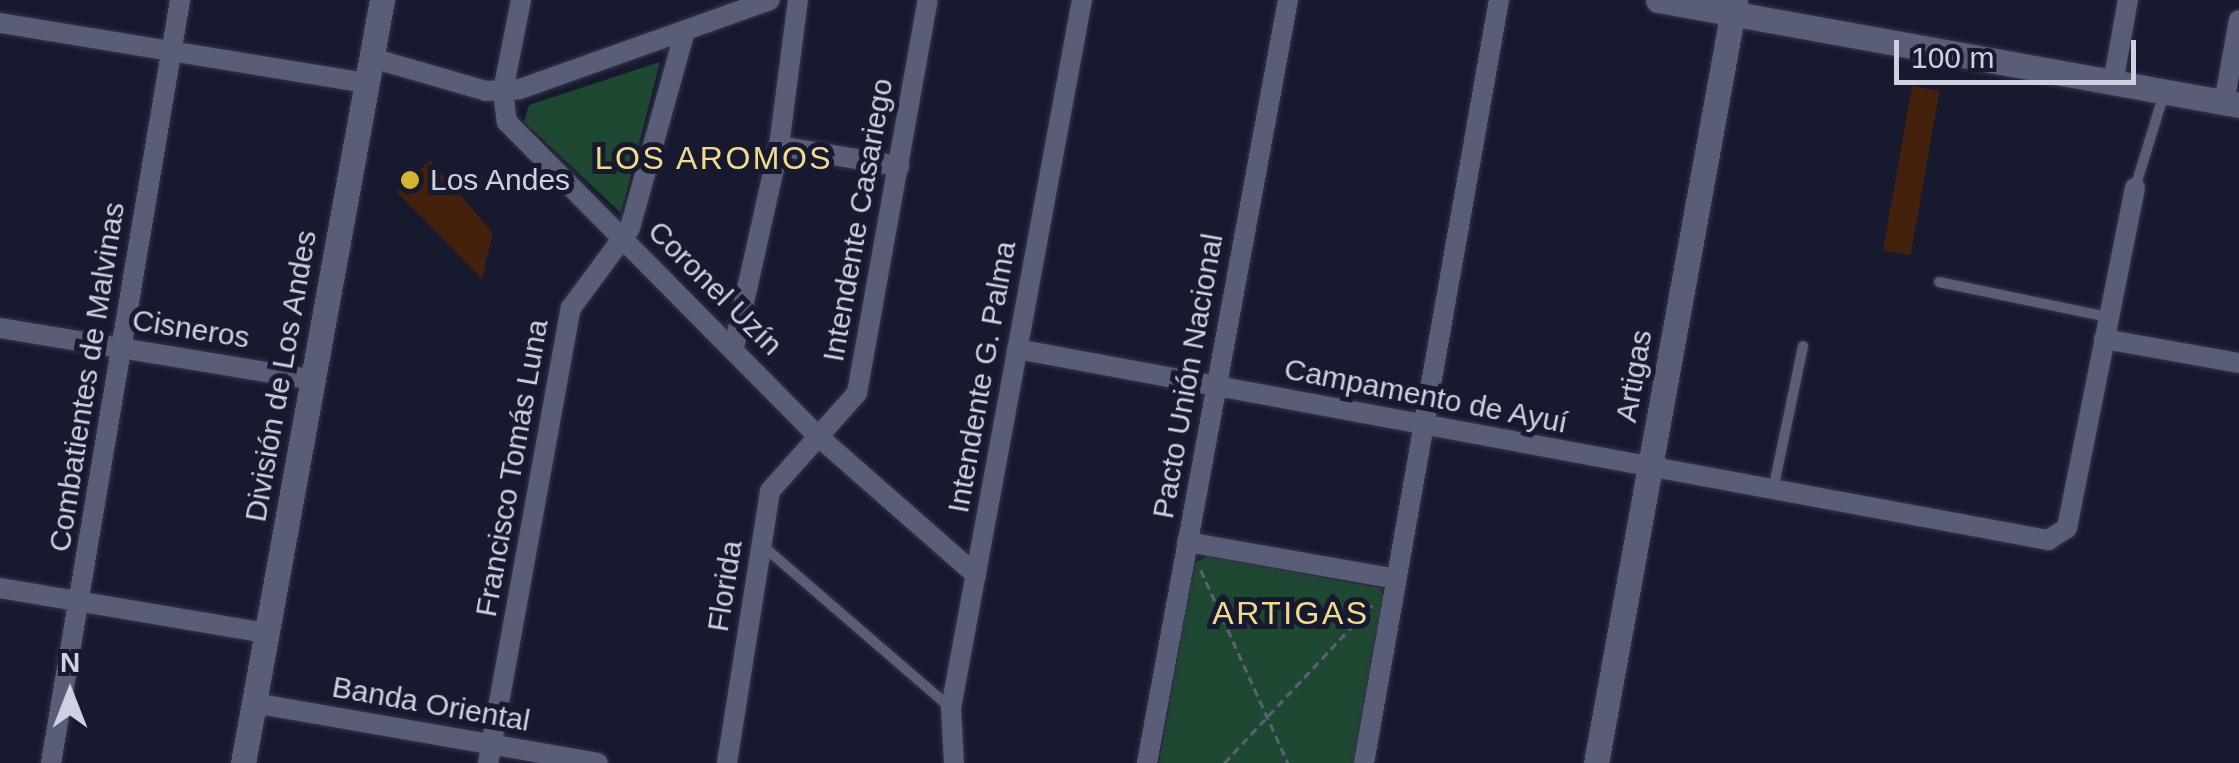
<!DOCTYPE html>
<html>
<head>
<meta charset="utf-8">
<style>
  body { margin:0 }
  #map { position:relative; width:2239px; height:763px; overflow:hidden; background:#171a2f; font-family:Arial,sans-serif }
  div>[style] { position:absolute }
  .green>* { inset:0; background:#1f4833 }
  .building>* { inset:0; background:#43210d; transform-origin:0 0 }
  .path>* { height:2.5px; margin-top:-1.25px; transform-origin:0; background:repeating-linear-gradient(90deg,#5d6073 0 8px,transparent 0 13px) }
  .roads { filter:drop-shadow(0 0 2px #343547) drop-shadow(0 0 2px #343547) }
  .service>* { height:10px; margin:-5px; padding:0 5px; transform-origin:5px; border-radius:5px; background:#595d77 }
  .minor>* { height:20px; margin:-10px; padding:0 10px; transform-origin:10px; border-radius:10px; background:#595d77 }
  .tertiary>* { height:25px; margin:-12.5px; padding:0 12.5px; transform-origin:12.5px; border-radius:12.5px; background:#595d77 }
  .dots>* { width:28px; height:28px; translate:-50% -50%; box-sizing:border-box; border:5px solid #171a2f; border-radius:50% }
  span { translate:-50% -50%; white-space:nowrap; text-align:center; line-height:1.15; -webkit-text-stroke:10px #171a2f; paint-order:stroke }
  .poi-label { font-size:30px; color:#ced1e0 }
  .left { translate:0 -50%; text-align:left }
  .street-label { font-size:30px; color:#ced1e0 }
  .neighbourhood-label { font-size:32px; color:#f1dc8e; letter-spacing:2.5px }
  .north { position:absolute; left:20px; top:643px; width:100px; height:100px; -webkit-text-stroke:8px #171a2f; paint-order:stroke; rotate:0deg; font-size:28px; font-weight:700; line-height:40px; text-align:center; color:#ced1e0 }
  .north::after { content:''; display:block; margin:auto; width:35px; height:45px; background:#ced1e0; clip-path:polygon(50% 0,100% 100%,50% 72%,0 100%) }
  .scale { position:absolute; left:1894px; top:40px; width:242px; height:45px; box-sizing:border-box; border:5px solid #ced1e0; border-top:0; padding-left:12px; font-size:30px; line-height:35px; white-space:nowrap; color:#ced1e0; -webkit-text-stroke:8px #171a2f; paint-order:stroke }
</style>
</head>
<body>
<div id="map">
  <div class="green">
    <div style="clip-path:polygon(660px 62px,621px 213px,524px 122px,529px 105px)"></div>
    <div style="clip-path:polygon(1207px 556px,1380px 588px,1387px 602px,1359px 763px,1159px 763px,1194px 563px)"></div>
  </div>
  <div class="building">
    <div style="left:1912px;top:86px;width:28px;height:167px;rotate:10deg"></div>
    <div style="clip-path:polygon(430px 160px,493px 233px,482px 279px,397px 192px)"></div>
  </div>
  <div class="path">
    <div style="left:1201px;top:570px;width:212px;rotate:65.7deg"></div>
    <div style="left:1224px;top:763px;width:218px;rotate:-46.9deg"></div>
  </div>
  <div class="roads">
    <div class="service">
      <div style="left:2135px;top:188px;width:98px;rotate:-72.9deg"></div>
      <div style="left:1939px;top:282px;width:173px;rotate:11.7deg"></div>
      <div style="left:1773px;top:490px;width:147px;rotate:-78.2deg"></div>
      <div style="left:763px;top:546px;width:248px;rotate:40.8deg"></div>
    </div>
    <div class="minor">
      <div style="left:521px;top:0;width:93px;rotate:101.2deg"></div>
      <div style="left:503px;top:91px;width:31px;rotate:83deg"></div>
      <div style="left:507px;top:122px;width:443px;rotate:45.3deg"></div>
      <div style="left:819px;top:437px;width:209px;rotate:41.3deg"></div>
      <div style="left:0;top:23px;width:373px;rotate:9.3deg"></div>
      <div style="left:372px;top:58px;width:119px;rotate:16.1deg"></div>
      <div style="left:486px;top:91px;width:34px;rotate:-3deg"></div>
      <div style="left:520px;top:89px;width:265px;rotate:-19.6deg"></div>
      <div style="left:2113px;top:83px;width:84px;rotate:-79.8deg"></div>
      <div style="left:2224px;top:103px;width:84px;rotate:-79.8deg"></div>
      <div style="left:779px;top:146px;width:122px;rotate:9.5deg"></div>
      <div style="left:0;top:328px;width:317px;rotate:9.4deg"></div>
      <div style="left:2104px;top:339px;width:137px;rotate:10.1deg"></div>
      <div style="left:734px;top:347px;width:206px;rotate:-77.4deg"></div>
      <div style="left:779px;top:146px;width:147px;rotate:-82.6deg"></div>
      <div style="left:1017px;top:349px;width:1049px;rotate:10.5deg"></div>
      <div style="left:2048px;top:540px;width:22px;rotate:-32deg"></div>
      <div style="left:2067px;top:528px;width:347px;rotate:-78.7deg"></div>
      <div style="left:1187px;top:542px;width:212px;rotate:10deg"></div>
      <div style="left:0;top:588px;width:271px;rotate:9.6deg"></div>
      <div style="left:254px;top:703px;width:349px;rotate:9.9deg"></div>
      <div style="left:51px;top:763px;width:774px;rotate:-80.4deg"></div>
      <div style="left:488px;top:763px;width:463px;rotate:-79.7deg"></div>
      <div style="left:571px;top:308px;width:99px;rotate:-53.6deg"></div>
      <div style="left:630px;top:228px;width:205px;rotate:-74.4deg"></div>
      <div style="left:727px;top:763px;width:275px;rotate:-81deg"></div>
      <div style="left:770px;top:491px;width:131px;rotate:-48.4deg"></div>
      <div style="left:857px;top:393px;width:399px;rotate:-79.8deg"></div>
      <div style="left:954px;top:763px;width:55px;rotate:-93.1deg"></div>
      <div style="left:951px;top:708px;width:720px;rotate:-79.52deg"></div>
      <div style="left:1147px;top:763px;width:776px;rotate:-79.53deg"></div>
      <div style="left:1364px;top:763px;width:775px;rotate:-79.97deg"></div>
    </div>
    <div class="tertiary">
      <div style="left:1658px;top:0;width:590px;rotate:10.24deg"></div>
      <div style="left:243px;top:763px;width:776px;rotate:-79.68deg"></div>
      <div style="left:1596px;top:763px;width:776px;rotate:-79.68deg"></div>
    </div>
  </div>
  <div class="dots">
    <div style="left:410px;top:180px;background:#d5b534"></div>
  </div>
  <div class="poi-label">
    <span class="left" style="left:430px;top:180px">Los Andes</span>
  </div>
  <div class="street-label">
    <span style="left:858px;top:220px;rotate:-80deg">Intendente Casariego</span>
    <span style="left:715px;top:288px;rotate:45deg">Coronel Uzín</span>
    <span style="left:191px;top:329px;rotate:9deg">Cisneros</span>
    <span style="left:281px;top:376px;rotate:-80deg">División de Los Andes</span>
    <span style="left:1188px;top:376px;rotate:-80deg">Pacto Unión Nacional</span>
    <span style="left:1634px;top:376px;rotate:-80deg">Artigas</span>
    <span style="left:87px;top:377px;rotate:-81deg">Combatientes de Malvinas</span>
    <span style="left:982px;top:377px;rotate:-80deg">Intendente G. Palma</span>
    <span style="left:1426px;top:396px;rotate:11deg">Campamento de Ayuí</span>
    <span style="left:512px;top:468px;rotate:-80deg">Francisco Tomás Luna</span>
    <span style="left:725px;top:586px;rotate:-81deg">Florida</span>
    <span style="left:431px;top:704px;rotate:10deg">Banda Oriental</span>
  </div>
  <div class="neighbourhood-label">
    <span style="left:714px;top:158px">LOS AROMOS</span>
    <span style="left:1291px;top:613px">ARTIGAS</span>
  </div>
  <div class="north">N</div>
  <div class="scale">100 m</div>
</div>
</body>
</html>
